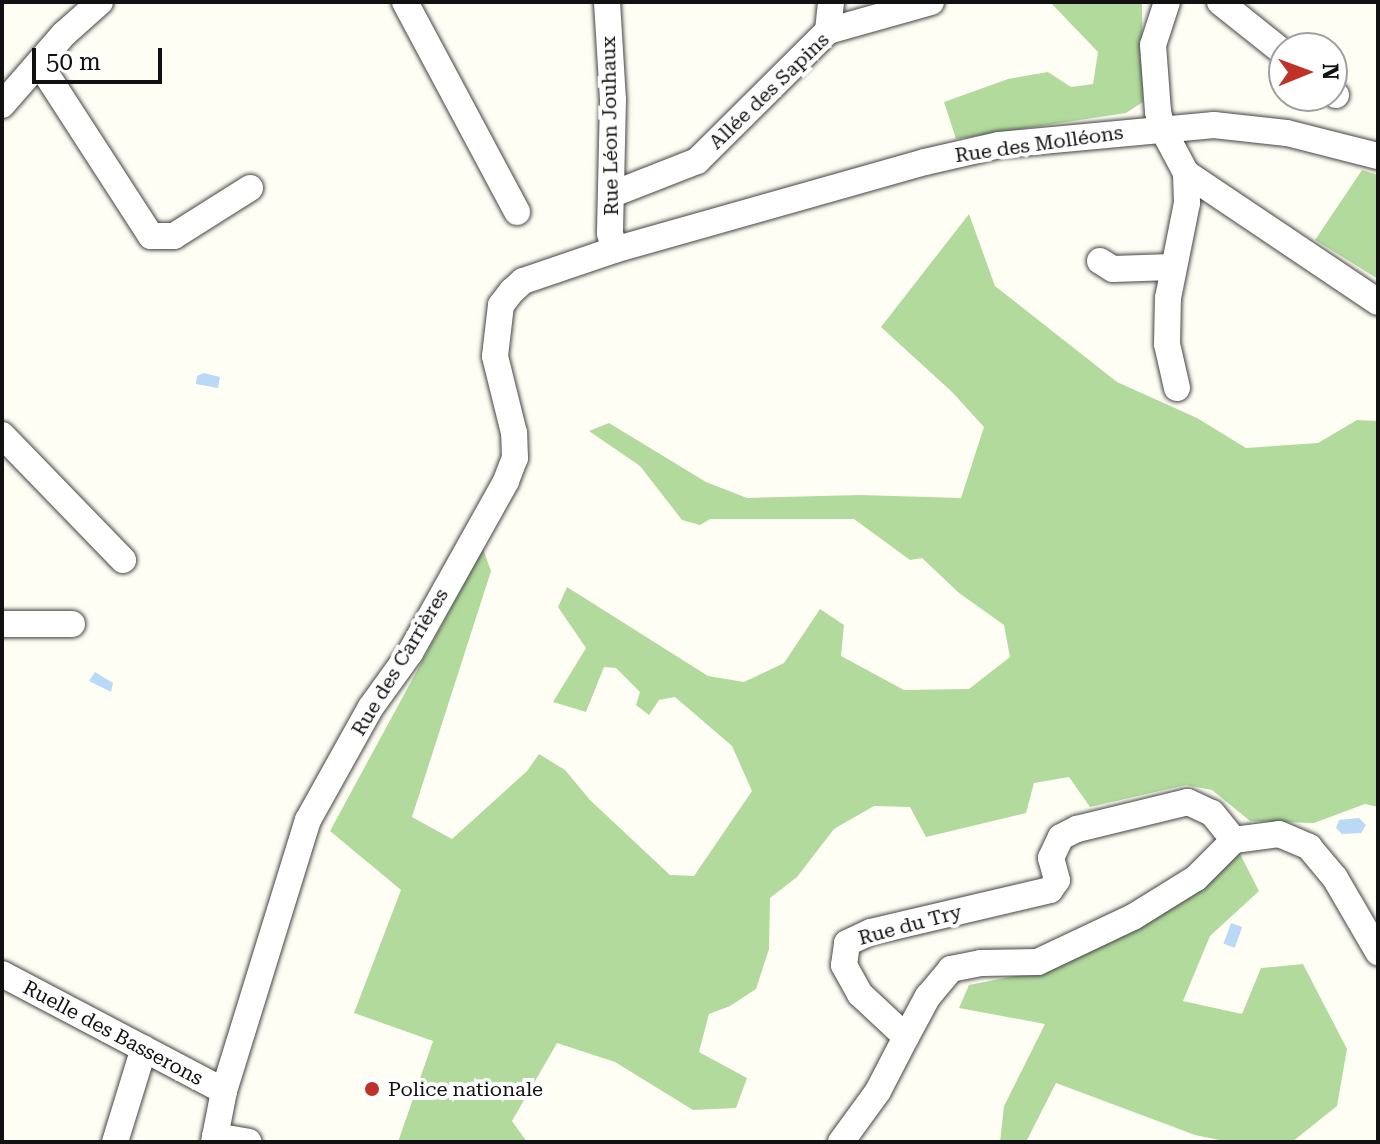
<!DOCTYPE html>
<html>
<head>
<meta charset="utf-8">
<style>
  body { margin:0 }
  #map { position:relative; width:1380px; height:1144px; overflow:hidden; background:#fffef4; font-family:"Roboto Serif",serif }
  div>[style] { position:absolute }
  .forest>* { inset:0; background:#b2da9d }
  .water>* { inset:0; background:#b9d9f6; transform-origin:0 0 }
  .roads { filter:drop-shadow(0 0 2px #444) drop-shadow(0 0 2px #444) }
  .minor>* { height:26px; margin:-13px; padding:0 13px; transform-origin:13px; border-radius:13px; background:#fff }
  .dots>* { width:22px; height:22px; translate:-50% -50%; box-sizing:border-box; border:4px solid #fff; border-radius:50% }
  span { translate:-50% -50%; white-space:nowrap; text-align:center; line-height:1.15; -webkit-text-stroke:8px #fff; paint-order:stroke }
  .street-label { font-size:20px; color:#111 }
  .poi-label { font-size:20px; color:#111 }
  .left { translate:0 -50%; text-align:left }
  .frame { position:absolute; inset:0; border:4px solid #111; pointer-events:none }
  .north { position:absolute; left:1268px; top:32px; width:80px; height:80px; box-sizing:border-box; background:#fff; border:2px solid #a0a0a0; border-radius:50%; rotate:89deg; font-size:22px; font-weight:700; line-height:32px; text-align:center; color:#111 }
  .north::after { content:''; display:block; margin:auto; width:28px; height:36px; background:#c03129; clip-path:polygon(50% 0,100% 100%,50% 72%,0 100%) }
  .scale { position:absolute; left:32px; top:48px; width:130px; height:36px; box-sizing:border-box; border:4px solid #111; border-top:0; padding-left:10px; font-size:24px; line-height:28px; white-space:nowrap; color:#111; -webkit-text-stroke:6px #fff; paint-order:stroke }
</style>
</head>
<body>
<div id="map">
  <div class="forest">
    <div style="clip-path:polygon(1050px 2px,1142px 3px,1143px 102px,1126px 113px,956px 139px,944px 102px,1008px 79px,1048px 72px,1071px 87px,1093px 84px,1098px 52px)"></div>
    <div style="clip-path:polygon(1362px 170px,1378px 175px,1378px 279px,1315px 240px)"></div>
    <div style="clip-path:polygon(969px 214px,995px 286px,1117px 382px,1197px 418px,1246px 448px,1318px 443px,1357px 420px,1378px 421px,1378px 807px,1365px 804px,1314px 823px,1250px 821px,1212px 790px,1186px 785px,1090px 807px,1069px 777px,1034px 783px,1026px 813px,926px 837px,910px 807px,874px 806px,834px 829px,797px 877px,770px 898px,769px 949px,756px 989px,730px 1006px,709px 1014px,699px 1052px,747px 1078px,736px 1108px,693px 1110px,615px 1062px,557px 1043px,512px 1121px,527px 1142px,398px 1142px,433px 1041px,354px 1013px,401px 890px,330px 831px,483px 549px,491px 571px,412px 817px,452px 839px,527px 771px,539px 754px,565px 770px,590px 800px,670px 875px,694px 876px,752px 791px,732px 746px,675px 697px,659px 700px,649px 715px,636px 705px,640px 692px,616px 668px,604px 667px,586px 712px,553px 702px,586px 648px,558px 607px,567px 587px,708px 676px,744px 682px,784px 663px,820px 609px,844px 625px,841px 656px,904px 690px,969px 689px,1010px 657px,1004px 625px,959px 593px,922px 558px,910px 560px,854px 519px,710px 519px,700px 525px,682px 520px,640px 466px,589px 431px,609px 423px,706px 482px,747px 498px,860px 495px,961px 498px,984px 427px,952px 392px,881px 327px)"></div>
    <div style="clip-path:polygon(1238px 850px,1259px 891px,1210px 936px,1183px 1001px,1242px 1014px,1261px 968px,1303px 964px,1347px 1049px,1337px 1106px,1292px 1142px,1229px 1142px,1195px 1135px,1056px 1083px,1026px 1142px,1000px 1142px,1004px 1106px,1045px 1024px,959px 1008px,969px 985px,1051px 969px)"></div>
  </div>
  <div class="water">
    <div style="clip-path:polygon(204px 373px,220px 377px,218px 388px,196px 384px,197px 376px)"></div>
    <div style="clip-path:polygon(95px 672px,113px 683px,111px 692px,89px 681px)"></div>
    <div style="clip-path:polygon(1359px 818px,1366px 825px,1361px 833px,1342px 834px,1336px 828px,1339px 820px)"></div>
    <div style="left:1231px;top:923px;width:12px;height:22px;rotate:20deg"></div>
  </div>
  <div class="roads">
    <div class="minor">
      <div style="left:405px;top:2px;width:238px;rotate:61.9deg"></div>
      <div style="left:607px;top:2px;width:97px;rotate:86.5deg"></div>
      <div style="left:613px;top:99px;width:134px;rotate:91.3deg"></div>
      <div style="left:610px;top:233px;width:17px;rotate:77deg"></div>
      <div style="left:1167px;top:2px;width:45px;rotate:108deg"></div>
      <div style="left:1153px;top:45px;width:67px;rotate:85.7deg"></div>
      <div style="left:1158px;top:112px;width:16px;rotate:76deg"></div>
      <div style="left:1162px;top:128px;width:51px;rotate:61.9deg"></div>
      <div style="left:1186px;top:173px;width:231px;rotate:33.9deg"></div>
      <div style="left:1220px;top:2px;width:82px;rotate:38.6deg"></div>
      <div style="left:828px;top:31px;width:29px;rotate:-84deg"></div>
      <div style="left:39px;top:63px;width:206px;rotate:57.1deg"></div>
      <div style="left:151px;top:236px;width:23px"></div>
      <div style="left:174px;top:236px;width:90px;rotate:-32.3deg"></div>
      <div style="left:1332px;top:92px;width:5px;rotate:37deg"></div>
      <div style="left:2px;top:105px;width:94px;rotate:-48.9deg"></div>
      <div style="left:64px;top:34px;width:48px;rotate:-41.6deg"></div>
      <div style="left:613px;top:194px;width:90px;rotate:-21.4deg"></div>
      <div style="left:697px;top:161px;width:185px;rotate:-44.8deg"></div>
      <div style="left:828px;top:31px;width:107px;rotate:-15.7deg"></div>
      <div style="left:1100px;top:261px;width:15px;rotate:32deg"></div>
      <div style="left:1113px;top:269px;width:59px;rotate:-1.9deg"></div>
      <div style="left:1177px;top:388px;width:45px;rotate:-102.8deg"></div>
      <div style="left:1167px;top:344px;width:46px;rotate:-88.8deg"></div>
      <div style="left:1168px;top:298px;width:97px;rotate:-78.7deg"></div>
      <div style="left:1187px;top:203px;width:30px;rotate:-92deg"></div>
      <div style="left:2px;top:435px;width:174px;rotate:45.9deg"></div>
      <div style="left:2px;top:624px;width:70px"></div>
      <div style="left:1234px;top:840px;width:54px;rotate:135deg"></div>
      <div style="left:1196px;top:878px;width:74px;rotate:148.2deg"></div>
      <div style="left:1133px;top:917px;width:105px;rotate:154.7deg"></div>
      <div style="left:1038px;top:962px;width:57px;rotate:179deg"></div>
      <div style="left:981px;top:963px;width:31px;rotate:169deg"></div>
      <div style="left:951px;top:969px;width:35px;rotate:130deg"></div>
      <div style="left:928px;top:996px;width:47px;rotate:118.2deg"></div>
      <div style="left:906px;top:1037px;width:63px;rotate:-136.9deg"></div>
      <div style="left:860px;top:994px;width:33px;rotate:-119deg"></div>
      <div style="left:844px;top:965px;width:22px;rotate:-82deg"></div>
      <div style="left:847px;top:943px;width:26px;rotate:-25deg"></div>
      <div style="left:871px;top:932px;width:184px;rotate:-13.2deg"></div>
      <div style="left:1050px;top:890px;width:12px;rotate:-55deg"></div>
      <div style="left:1057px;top:880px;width:23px;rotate:-105deg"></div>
      <div style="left:1051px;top:858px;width:23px;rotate:-65deg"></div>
      <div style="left:1061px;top:837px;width:18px;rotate:-27deg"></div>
      <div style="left:1077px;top:829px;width:114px;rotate:-13.7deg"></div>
      <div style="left:1188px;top:802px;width:26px;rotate:25deg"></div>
      <div style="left:1212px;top:813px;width:35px;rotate:51deg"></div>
      <div style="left:1234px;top:840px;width:45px;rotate:-7.6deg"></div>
      <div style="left:1279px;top:834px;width:33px;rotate:23deg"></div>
      <div style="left:1309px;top:847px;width:40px;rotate:50deg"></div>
      <div style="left:1335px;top:878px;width:86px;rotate:59.8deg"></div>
      <div style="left:2px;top:974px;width:251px;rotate:27.8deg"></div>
      <div style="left:215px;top:1136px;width:34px;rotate:10deg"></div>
      <div style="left:115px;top:1142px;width:98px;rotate:-72.9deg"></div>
      <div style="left:214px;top:1142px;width:52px;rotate:-78.9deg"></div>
      <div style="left:224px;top:1091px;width:284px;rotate:-72.8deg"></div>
      <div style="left:308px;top:820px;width:129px;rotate:-60.9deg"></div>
      <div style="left:371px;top:707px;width:67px;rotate:-54.2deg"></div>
      <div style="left:410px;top:653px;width:197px;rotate:-60.8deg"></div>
      <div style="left:506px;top:481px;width:25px;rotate:-69deg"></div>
      <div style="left:515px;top:458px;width:25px;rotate:-92deg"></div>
      <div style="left:514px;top:433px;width:79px;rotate:-103.9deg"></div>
      <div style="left:495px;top:356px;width:51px;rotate:-83.3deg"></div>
      <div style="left:501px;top:305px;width:18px;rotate:-52deg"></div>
      <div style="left:512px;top:291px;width:15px;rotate:-42deg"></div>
      <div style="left:523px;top:281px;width:96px;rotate:-18.8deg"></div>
      <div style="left:614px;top:250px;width:323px;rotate:-15.8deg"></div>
      <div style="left:925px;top:162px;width:76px;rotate:-12.9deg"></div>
      <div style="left:999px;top:145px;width:216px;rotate:-5.3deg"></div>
      <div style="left:1214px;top:125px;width:73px;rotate:6.3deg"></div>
      <div style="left:1287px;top:133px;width:94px;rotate:14.2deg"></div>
      <div style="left:841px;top:1142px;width:63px;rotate:-54deg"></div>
      <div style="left:878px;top:1091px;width:61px;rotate:-62.6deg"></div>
    </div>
  </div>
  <div class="dots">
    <div style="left:372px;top:1089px;background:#c03129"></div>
  </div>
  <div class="street-label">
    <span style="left:769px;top:91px;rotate:-44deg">Allée des Sapins</span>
    <span style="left:610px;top:126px;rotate:-91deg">Rue Léon Jouhaux</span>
    <span style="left:1039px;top:144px;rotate:-8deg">Rue des Molléons</span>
    <span style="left:400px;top:662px;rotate:-59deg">Rue des Carrières</span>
    <span style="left:910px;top:925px;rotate:-15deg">Rue du Try</span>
    <span style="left:113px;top:1033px;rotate:28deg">Ruelle des Basserons</span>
  </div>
  <div class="poi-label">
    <span class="left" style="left:388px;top:1089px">Police nationale</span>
  </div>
  <div class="frame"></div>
  <div class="north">N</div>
  <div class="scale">50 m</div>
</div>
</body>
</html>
